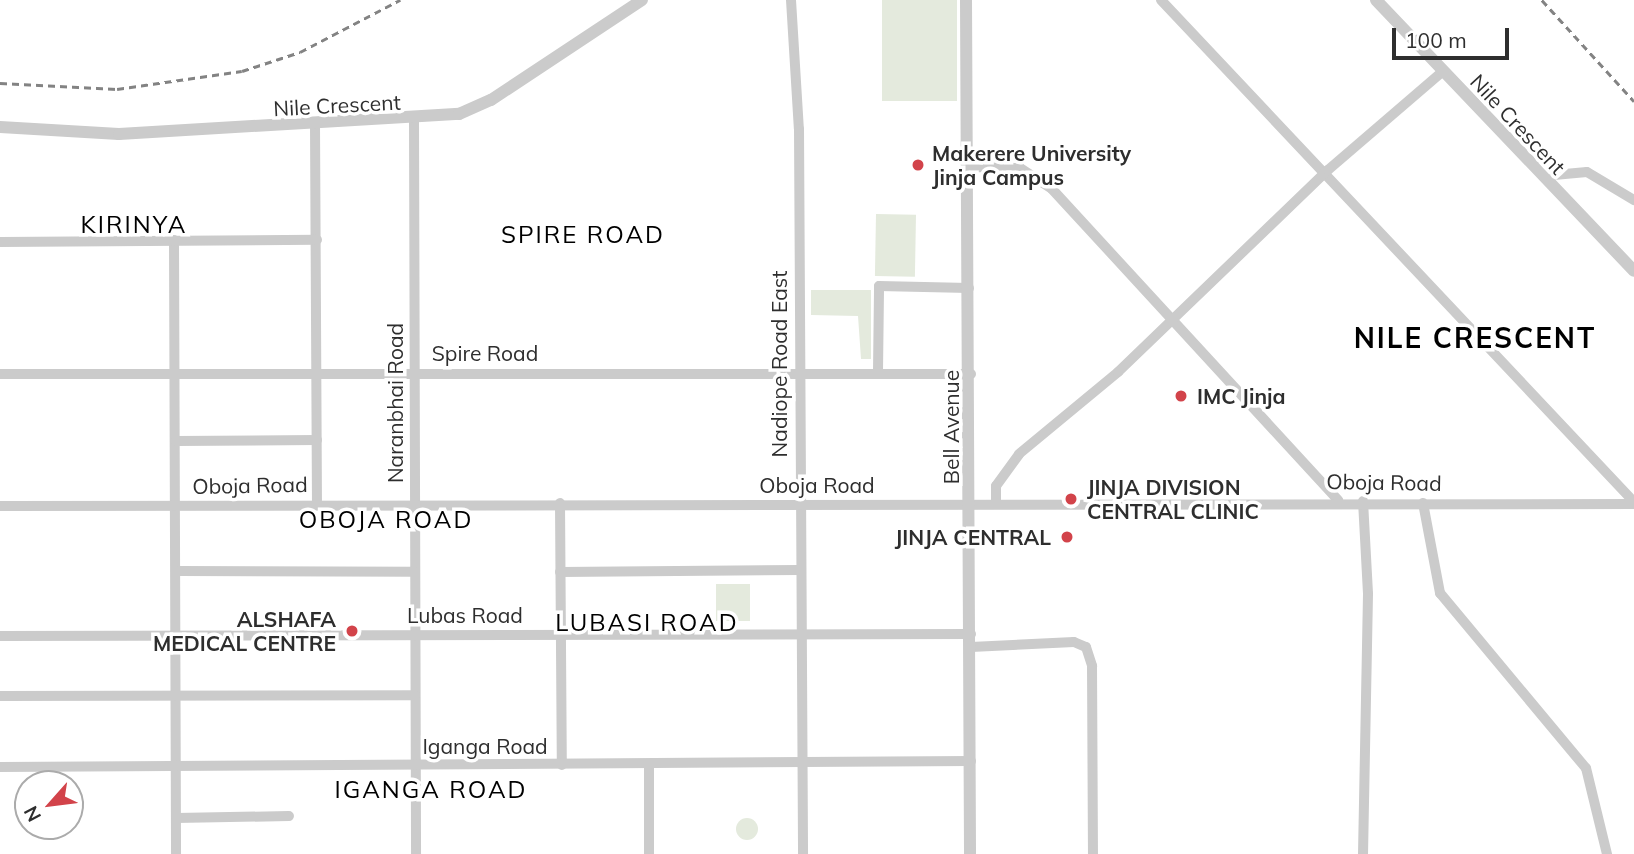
<!DOCTYPE html>
<html>
<head>
<meta charset="utf-8">
<style>
  body { margin:0 }
  #map { position:relative; width:1634px; height:854px; overflow:hidden; background:#fff; font-family:Mulish,sans-serif }
  div>[style] { position:absolute }
  .green>* { inset:0; background:#e4eadd; transform-origin:0 0 }
  .round { border-radius:50% }
  .minor>* { height:10px; margin:-5px; padding:0 5px; transform-origin:5px; border-radius:5px; background:#cbcbcb }
  .tertiary>* { height:12px; margin:-6px; padding:0 6px; transform-origin:6px; border-radius:6px; background:#cbcbcb }
  .rail>* { height:2.5px; margin-top:-1.25px; transform-origin:0; background:repeating-linear-gradient(90deg,#838383 0 7px,transparent 0 12px) }
  .dots>* { width:19px; height:19px; translate:-50% -50%; box-sizing:border-box; border:4px solid #fff; border-radius:50% }
  span { translate:-50% -50%; white-space:nowrap; text-align:center; line-height:1.15; -webkit-text-stroke:7px #fff; paint-order:stroke }
  .street-label { font-size:21px; color:#2e2e2e }
  .poi-label { font-size:21px; color:#2e2e2e; font-weight:700 }
  .left { translate:0 -50%; text-align:left }
  .right { translate:-100% -50%; text-align:right }
  .quarter-label { font-size:24px; color:#000; letter-spacing:2px }
  .district-label { font-size:28px; color:#000; font-weight:700; letter-spacing:2px }
  .north { position:absolute; left:14px; top:770px; width:70px; height:70px; box-sizing:border-box; background:#fff; border:2px solid #ababab; border-radius:50%; rotate:242deg; font-size:19px; font-weight:700; line-height:28px; text-align:center; color:#2e2e2e }
  .north::after { content:''; display:block; margin:auto; width:24px; height:32px; background:#d2434a; clip-path:polygon(50% 0,100% 100%,50% 72%,0 100%) }
  .scale { position:absolute; left:1392px; top:28px; width:117px; height:32px; box-sizing:border-box; border:4px solid #2e2e2e; border-top:0; padding-left:9px; font-size:21px; line-height:24px; white-space:nowrap; color:#2e2e2e; -webkit-text-stroke:5px #fff; paint-order:stroke }
</style>
</head>
<body>
<div id="map">
  <div class="green">
    <div style="left:882px;top:0;width:75px;height:101px"></div>
    <div style="left:876px;top:214px;width:40px;height:62px;rotate:1deg"></div>
    <div style="clip-path:polygon(811px 290px,871px 290px,871px 359px,861px 359px,858px 316px,811px 315px)"></div>
    <div style="left:716px;top:584px;width:34px;height:37px"></div>
    <div class="round" style="left:736px;top:818px;width:22px;height:22px"></div>
  </div>
  <div class="minor">
    <div style="left:791px;top:0;width:129px;rotate:86.5deg"></div>
    <div style="left:799px;top:129px;width:725px;rotate:89.68deg"></div>
    <div style="left:1161px;top:0;width:690px;rotate:46.7deg"></div>
    <div style="left:414px;top:120px;width:734px;rotate:89.84deg"></div>
    <div style="left:315px;top:125px;width:378px;rotate:89.7deg"></div>
    <div style="left:966px;top:167px;width:54px;rotate:1.1deg"></div>
    <div style="left:1020px;top:168px;width:38px;rotate:33deg"></div>
    <div style="left:1052px;top:189px;width:423px;rotate:47.4deg"></div>
    <div style="left:1543px;top:176px;width:44px;rotate:-5.2deg"></div>
    <div style="left:1587px;top:172px;width:55px;rotate:30.8deg"></div>
    <div style="left:174px;top:240px;width:614px;rotate:89.81deg"></div>
    <div style="left:0;top:242px;width:317px;rotate:-0.4deg"></div>
    <div style="left:878px;top:372px;width:86px;rotate:-89.3deg"></div>
    <div style="left:879px;top:286px;width:90px;rotate:1.3deg"></div>
    <div style="left:0;top:374px;width:971px"></div>
    <div style="left:176px;top:441px;width:141px;rotate:-0.4deg"></div>
    <div style="left:1363px;top:501px;width:93px;rotate:86.9deg"></div>
    <div style="left:1368px;top:594px;width:260px;rotate:91.1deg"></div>
    <div style="left:996px;top:502px;width:16px;rotate:-90deg"></div>
    <div style="left:996px;top:486px;width:39px;rotate:-54deg"></div>
    <div style="left:1019px;top:454px;width:129px;rotate:-39.6deg"></div>
    <div style="left:1118px;top:372px;width:291px;rotate:-43.9deg"></div>
    <div style="left:1328px;top:170px;width:150px;rotate:-40.7deg"></div>
    <div style="left:560px;top:503px;width:262px;rotate:89.6deg"></div>
    <div style="left:1423px;top:503px;width:92px;rotate:79.3deg"></div>
    <div style="left:1440px;top:593px;width:228px;rotate:50.2deg"></div>
    <div style="left:1586px;top:768px;width:89px;rotate:76.3deg"></div>
    <div style="left:0;top:506px;width:1634px;rotate:-0.07deg"></div>
    <div style="left:178px;top:571px;width:236px;rotate:0.2deg"></div>
    <div style="left:560px;top:572px;width:240px;rotate:-0.5deg"></div>
    <div style="left:0;top:636px;width:971px;rotate:-0.12deg"></div>
    <div style="left:971px;top:647px;width:103px;rotate:-2.8deg"></div>
    <div style="left:1074px;top:642px;width:13px;rotate:23deg"></div>
    <div style="left:1086px;top:647px;width:20px;rotate:72deg"></div>
    <div style="left:1092px;top:666px;width:188px;rotate:89.7deg"></div>
    <div style="left:0;top:696px;width:415px;rotate:-0.1deg"></div>
    <div style="left:649px;top:766px;width:88px;rotate:90deg"></div>
    <div style="left:0;top:767px;width:971px;rotate:-0.35deg"></div>
    <div style="left:176px;top:818px;width:113px;rotate:-1deg"></div>
  </div>
  <div class="tertiary">
    <div style="left:966px;top:0;width:854px;rotate:89.73deg"></div>
    <div style="left:1376px;top:0;width:374px;rotate:46.4deg"></div>
    <div style="left:0;top:127px;width:119px;rotate:3.4deg"></div>
    <div style="left:119px;top:134px;width:341px;rotate:-3.4deg"></div>
    <div style="left:459px;top:114px;width:35px;rotate:-24deg"></div>
    <div style="left:491px;top:100px;width:181px;rotate:-33.5deg"></div>
  </div>
  <div class="rail">
    <div style="left:1542px;top:0;width:137px;rotate:47.7deg"></div>
    <div style="left:0;top:83px;width:117px;rotate:2.9deg"></div>
    <div style="left:117px;top:89px;width:126px;rotate:-8.2deg"></div>
    <div style="left:242px;top:71px;width:61px;rotate:-18.1deg"></div>
    <div style="left:300px;top:52px;width:113px;rotate:-27.5deg"></div>
  </div>
  <div class="dots">
    <div style="left:918px;top:165px;background:#d2434a"></div>
    <div style="left:1181px;top:396px;background:#d2434a"></div>
    <div style="left:1071px;top:499px;background:#d2434a"></div>
    <div style="left:1067px;top:537px;background:#d2434a"></div>
    <div style="left:352px;top:631px;background:#d2434a"></div>
  </div>
  <div class="street-label">
    <span style="left:337px;top:105px;rotate:-3deg">Nile Crescent</span>
    <span style="left:1518px;top:124px;rotate:47deg">Nile Crescent</span>
    <span style="left:485px;top:353px">Spire Road</span>
    <span style="left:779px;top:364px;rotate:-90deg">Nadiope Road East</span>
    <span style="left:395px;top:403px;rotate:-90deg">Naranbhai Road</span>
    <span style="left:951px;top:427px;rotate:-90deg">Bell Avenue</span>
    <span style="left:1384px;top:482px;rotate:1deg">Oboja Road</span>
    <span style="left:250px;top:485px;rotate:-1deg">Oboja Road</span>
    <span style="left:817px;top:485px">Oboja Road</span>
    <span style="left:465px;top:615px">Lubas Road</span>
    <span style="left:485px;top:746px">Iganga Road</span>
  </div>
  <div class="poi-label">
    <span class="left" style="left:932px;top:165px">Makerere University<br>Jinja Campus</span>
    <span class="left" style="left:1197px;top:396px">IMC Jinja</span>
    <span class="left" style="left:1087px;top:499px">JINJA DIVISION<br>CENTRAL CLINIC</span>
    <span class="right" style="left:1051px;top:537px">JINJA CENTRAL</span>
    <span class="right" style="left:336px;top:631px">ALSHAFA<br>MEDICAL CENTRE</span>
  </div>
  <div class="quarter-label">
    <span style="left:134px;top:225px">KIRINYA</span>
    <span style="left:583px;top:235px">SPIRE ROAD</span>
    <span style="left:386px;top:520px">OBOJA ROAD</span>
    <span style="left:647px;top:623px">LUBASI ROAD</span>
    <span style="left:431px;top:790px">IGANGA ROAD</span>
  </div>
  <div class="district-label">
    <span style="left:1475px;top:338px">NILE CRESCENT</span>
  </div>
  <div class="north">N</div>
  <div class="scale">100 m</div>
</div>
</body>
</html>
